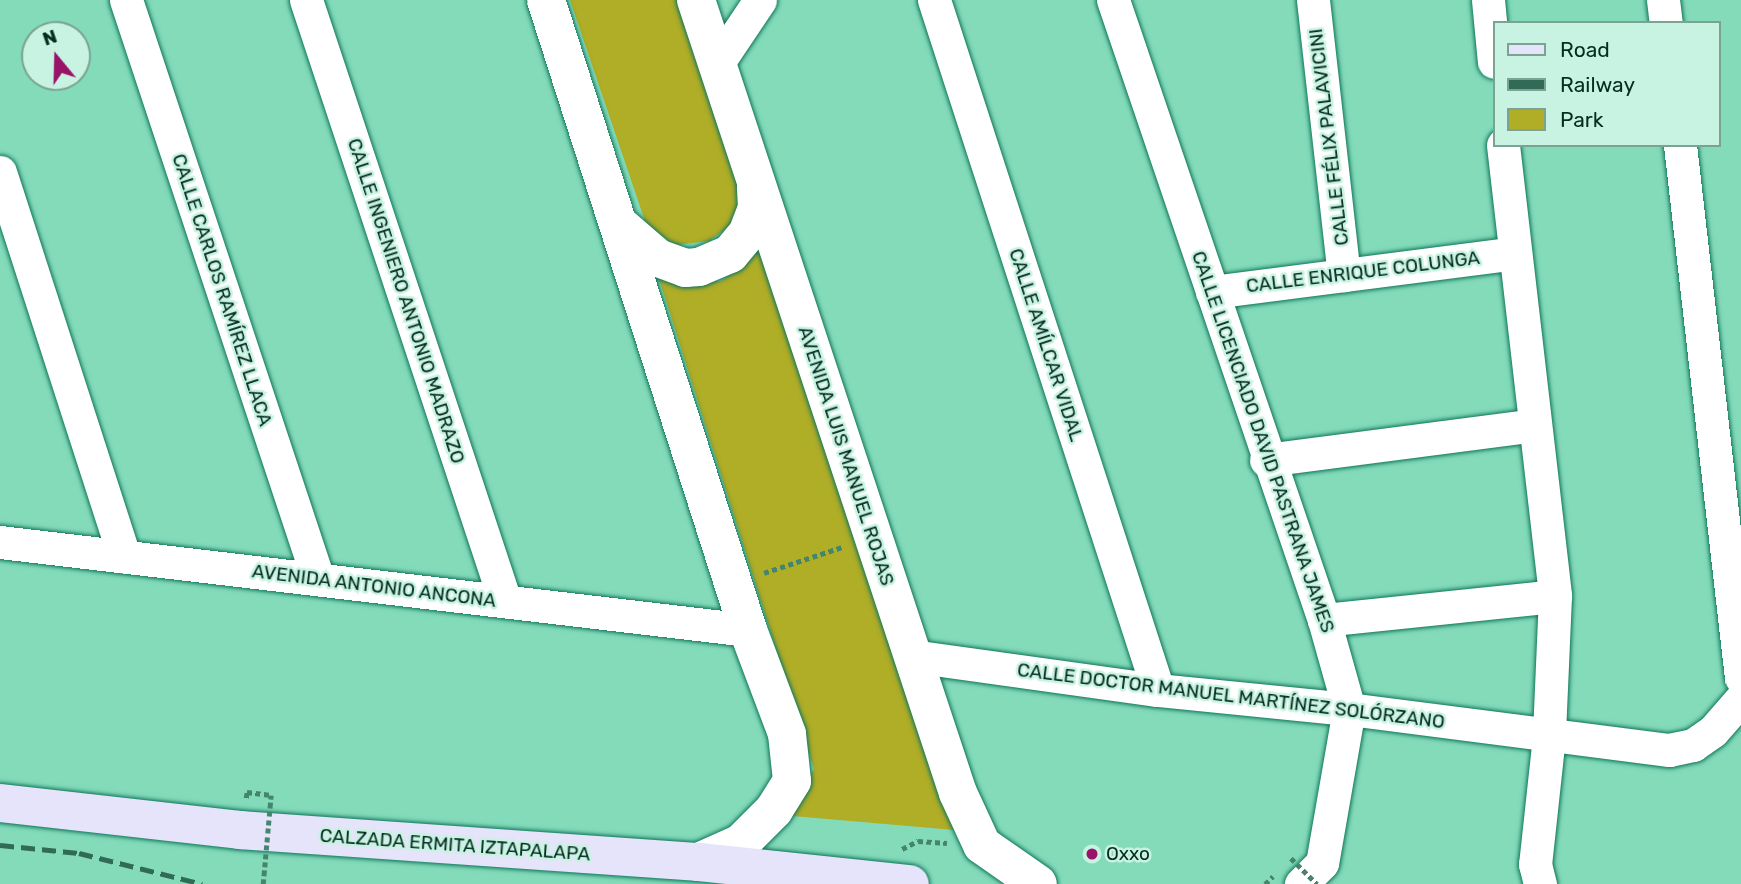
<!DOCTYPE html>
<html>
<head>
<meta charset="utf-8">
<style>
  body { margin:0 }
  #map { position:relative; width:1741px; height:884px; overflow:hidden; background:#83dbba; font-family:Rubik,sans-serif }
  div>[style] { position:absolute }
  .green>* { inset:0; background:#b0ad27 }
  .path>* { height:4.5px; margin-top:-2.25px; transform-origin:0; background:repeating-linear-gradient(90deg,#44856e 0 5px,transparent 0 8.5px) }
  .roads { filter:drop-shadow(0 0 2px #0f765a) drop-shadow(0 0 2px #0f765a) }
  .minor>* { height:33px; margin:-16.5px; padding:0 16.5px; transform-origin:16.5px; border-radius:16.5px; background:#fff }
  .tertiary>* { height:38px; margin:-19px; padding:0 19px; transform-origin:19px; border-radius:19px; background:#fff }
  .primary>* { height:38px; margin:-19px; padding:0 19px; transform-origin:19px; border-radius:19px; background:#e5e4fa }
  .rail>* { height:5px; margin-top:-2.5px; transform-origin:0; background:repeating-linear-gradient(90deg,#316a56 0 14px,transparent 0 21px) }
  .path-bridge>* { height:4.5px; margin-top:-2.25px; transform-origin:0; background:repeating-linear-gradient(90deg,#44856e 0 5px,transparent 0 8.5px) }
  .dots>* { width:19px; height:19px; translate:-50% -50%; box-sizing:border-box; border:4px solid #c8f2e1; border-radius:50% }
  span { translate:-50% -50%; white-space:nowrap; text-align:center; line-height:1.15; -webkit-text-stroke:5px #c8f2e1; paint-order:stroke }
  .street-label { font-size:19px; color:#042c20 }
  .poi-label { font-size:19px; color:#042c20 }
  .left { translate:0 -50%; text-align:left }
  .legend { position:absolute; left:1493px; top:21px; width:228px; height:126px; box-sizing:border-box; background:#c8f2e1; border:2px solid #7aa394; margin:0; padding:9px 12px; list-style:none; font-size:21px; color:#042c20 }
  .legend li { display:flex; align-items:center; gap:14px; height:35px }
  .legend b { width:35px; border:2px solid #7aa394 }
  .north { position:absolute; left:21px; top:21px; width:70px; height:70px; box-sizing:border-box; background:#c8f2e1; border:2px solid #7aa394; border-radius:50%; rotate:341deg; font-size:19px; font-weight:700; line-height:28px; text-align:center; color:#042c20 }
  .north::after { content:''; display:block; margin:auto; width:24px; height:32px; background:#991469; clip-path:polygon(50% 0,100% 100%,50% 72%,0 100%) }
</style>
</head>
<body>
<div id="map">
  <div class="green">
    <div style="clip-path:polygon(570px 0,685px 0,744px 195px,734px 223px,709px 241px,676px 245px,647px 227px)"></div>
    <div style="clip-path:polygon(761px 227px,966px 831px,781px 815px,814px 769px,654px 263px,687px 282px,721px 281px,749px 260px)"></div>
  </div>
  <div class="path">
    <div style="left:764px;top:573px;width:82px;rotate:-18.4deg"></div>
    <div style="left:246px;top:798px;width:6px;rotate:-81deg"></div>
    <div style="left:247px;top:792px;width:24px;rotate:7deg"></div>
    <div style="left:902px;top:849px;width:18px;rotate:-27deg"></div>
    <div style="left:918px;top:841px;width:29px;rotate:4deg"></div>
    <div style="left:1265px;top:884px;width:11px;rotate:-45deg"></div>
  </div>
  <div class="roads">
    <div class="minor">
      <div style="left:126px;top:0;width:610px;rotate:71.65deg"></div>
      <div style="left:306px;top:0;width:633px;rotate:71.68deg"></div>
      <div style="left:934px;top:0;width:725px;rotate:72.01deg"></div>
      <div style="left:1113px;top:0;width:655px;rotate:71.21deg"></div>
      <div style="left:1324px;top:620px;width:92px;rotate:74.3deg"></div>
      <div style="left:1349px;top:709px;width:156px;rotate:99.9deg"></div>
      <div style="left:1322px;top:863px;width:30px;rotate:135deg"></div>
      <div style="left:1313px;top:0;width:277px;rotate:83.6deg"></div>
      <div style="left:1488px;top:0;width:62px;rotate:84.5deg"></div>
      <div style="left:1663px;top:0;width:23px;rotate:83deg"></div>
      <div style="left:717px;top:64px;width:77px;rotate:-56.1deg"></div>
      <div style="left:1503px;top:145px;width:454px;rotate:83.4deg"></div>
      <div style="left:1555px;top:596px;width:140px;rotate:92.5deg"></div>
      <div style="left:1549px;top:736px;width:129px;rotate:96.2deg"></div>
      <div style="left:1535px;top:864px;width:21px;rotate:76deg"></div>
      <div style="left:1680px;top:145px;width:536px;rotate:83.47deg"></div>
      <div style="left:0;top:172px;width:404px;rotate:72.1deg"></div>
      <div style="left:1212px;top:292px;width:305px;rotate:-7.3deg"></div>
      <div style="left:1266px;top:460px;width:270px;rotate:-7.4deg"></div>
      <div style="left:0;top:542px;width:753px;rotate:6.71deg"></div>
      <div style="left:1324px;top:620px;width:232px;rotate:-5.9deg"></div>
      <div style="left:912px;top:656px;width:248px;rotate:7.9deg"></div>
      <div style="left:1158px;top:690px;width:192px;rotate:5.7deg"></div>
      <div style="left:1349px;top:709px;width:323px;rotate:7.3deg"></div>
      <div style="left:1669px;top:750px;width:25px;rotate:-12deg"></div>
      <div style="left:1693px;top:745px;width:24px;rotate:-35deg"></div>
      <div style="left:1713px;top:731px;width:43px;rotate:-48.8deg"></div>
    </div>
    <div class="tertiary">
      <div style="left:546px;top:0;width:662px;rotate:72.22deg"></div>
      <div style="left:748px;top:630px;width:111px;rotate:69.4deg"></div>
      <div style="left:787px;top:734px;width:47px;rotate:83.9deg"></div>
      <div style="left:792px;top:781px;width:34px;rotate:122deg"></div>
      <div style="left:774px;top:810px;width:47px;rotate:135deg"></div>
      <div style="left:741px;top:843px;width:46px;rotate:155.7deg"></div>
      <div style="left:696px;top:0;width:835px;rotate:71.72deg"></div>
      <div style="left:958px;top:793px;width:57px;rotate:65.2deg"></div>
      <div style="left:982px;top:845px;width:68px;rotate:34.9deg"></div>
      <div style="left:621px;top:226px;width:49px;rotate:40.9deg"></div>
      <div style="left:658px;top:258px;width:29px;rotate:20deg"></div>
      <div style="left:685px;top:268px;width:14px;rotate:-4deg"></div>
      <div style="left:699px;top:267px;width:34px;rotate:-23deg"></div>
      <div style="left:730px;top:254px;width:26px;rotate:-50deg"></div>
      <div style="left:747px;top:234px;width:28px;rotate:-69deg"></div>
      <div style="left:757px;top:208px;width:21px;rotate:-93deg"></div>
    </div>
    <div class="primary">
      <div style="left:0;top:803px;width:242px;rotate:6.4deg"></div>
      <div style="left:240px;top:830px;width:460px;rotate:4deg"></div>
      <div style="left:699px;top:862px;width:212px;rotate:6deg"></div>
    </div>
  </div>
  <div class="rail">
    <div style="left:0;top:845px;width:79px;rotate:5.8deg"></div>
    <div style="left:79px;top:853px;width:127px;rotate:14.1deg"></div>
  </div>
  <div class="path-bridge">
    <div style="left:1291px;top:858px;width:37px;rotate:45deg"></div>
    <div style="left:263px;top:884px;width:89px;rotate:-84.9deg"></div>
  </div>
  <div class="dots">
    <div style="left:1092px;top:854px;background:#991469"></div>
  </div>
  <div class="street-label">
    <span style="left:1329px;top:137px;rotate:-97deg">CALLE FÉLIX PALAVICINI</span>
    <span style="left:1363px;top:272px;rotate:-7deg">CALLE ENRIQUE COLUNGA</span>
    <span style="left:222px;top:290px;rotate:72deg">CALLE CARLOS RAMÍREZ LLACA</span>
    <span style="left:406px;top:301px;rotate:72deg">CALLE INGENIERO ANTONIO MADRAZO</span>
    <span style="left:1046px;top:345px;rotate:72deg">CALLE AMÍLCAR VIDAL</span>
    <span style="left:1263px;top:442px;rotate:71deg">CALLE LICENCIADO DAVID PASTRANA JAMES</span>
    <span style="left:846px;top:456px;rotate:72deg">AVENIDA LUIS MANUEL ROJAS</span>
    <span style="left:374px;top:586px;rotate:7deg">AVENIDA ANTONIO ANCONA</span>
    <span style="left:1231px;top:696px;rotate:7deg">CALLE DOCTOR MANUEL MARTÍNEZ SOLÓRZANO</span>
    <span style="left:455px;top:845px;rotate:4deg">CALZADA ERMITA IZTAPALAPA</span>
  </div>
  <div class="poi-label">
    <span class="left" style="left:1106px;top:854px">Oxxo</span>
  </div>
  <ul class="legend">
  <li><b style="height:9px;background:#e5e4fa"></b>Road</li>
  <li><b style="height:9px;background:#316a56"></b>Railway</li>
  <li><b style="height:19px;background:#b0ad27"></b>Park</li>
  </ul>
  <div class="north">N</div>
</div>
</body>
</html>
